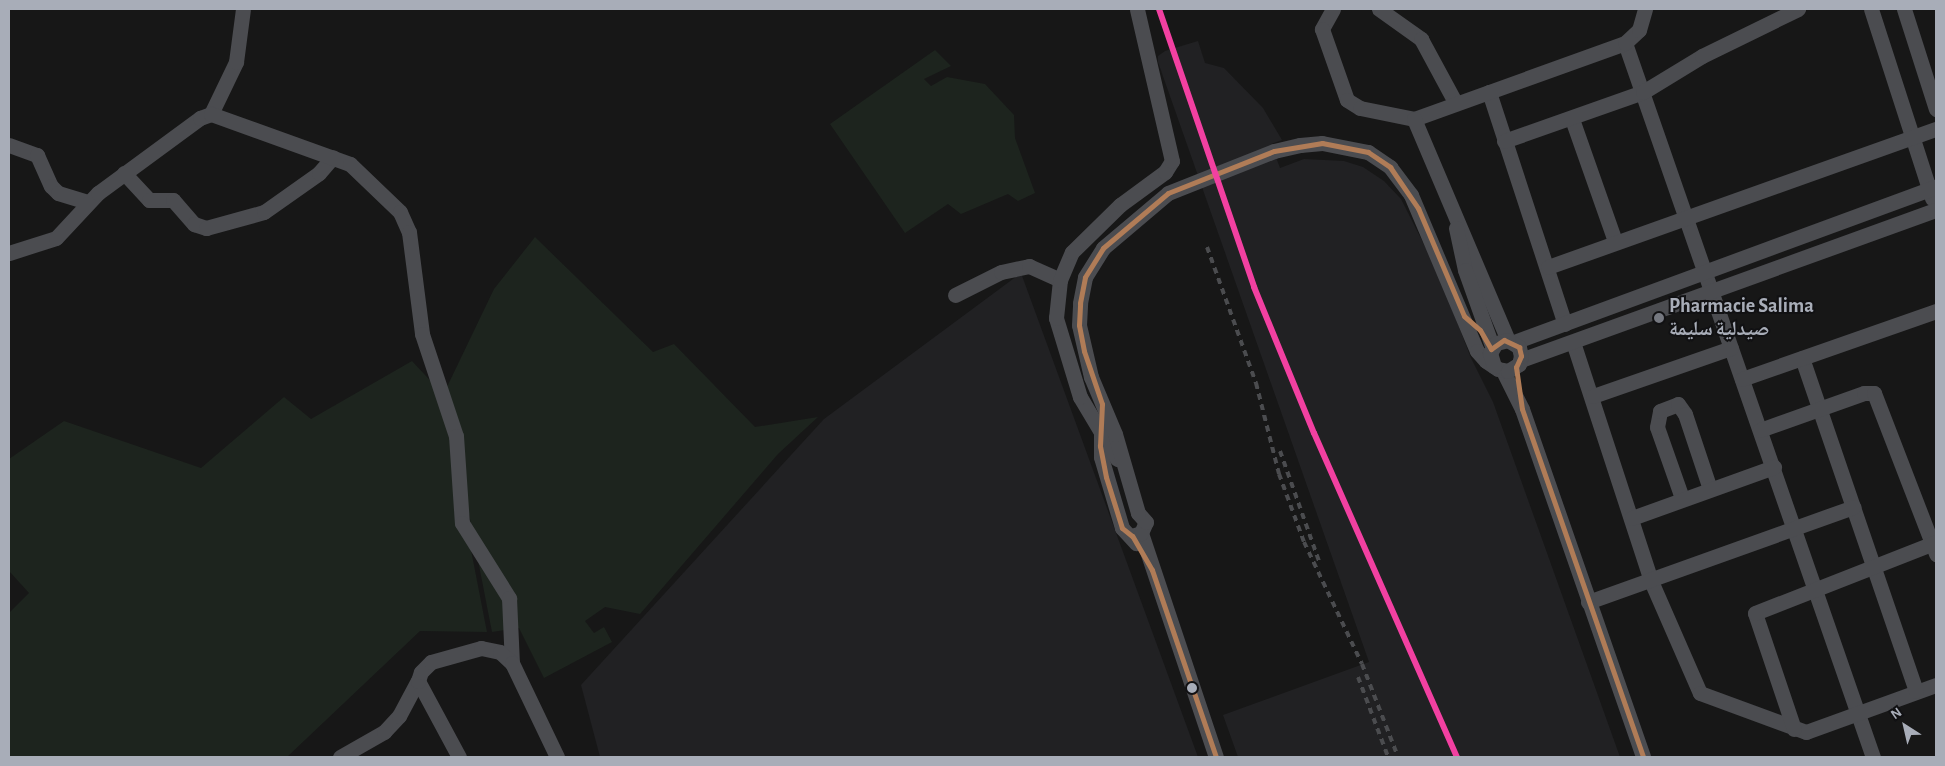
<!DOCTYPE html>
<html>
<head>
<meta charset="utf-8">
<style>
  body { margin:0 }
  #map { position:relative; width:1945px; height:766px; overflow:hidden; background:#171717; font-family:"Alegreya Sans","Noto Naskh Arabic",sans-serif }
  div>[style] { position:absolute }
  .built>* { inset:0; background:#212123 }
  .green>* { inset:0; background:#1d241e }
  .minor>* { height:15px; margin:-7.5px; padding:0 7.5px; transform-origin:7.5px; border-radius:7.5px; background:#4b4c50 }
  .rail>* { height:4px; margin-top:-2px; transform-origin:0; background:repeating-linear-gradient(90deg,#4b4c4f 0 6px,transparent 0 11px) }
  .bus-1>* { height:5px; margin:-2.5px; padding:0 2.5px; transform-origin:2.5px; border-radius:2.5px; background:#b07c57 }
  .rail-1>* { height:6px; margin:-3px; padding:0 3px; transform-origin:3px; border-radius:3px; background:#f240a1 }
  .dots>* { width:14px; height:14px; translate:-50% -50%; box-sizing:border-box; border:2px solid #111113; border-radius:50% }
  span { translate:-50% -50%; white-space:nowrap; text-align:center; line-height:1.15; -webkit-text-stroke:4px #111113; paint-order:stroke }
  .poi-label { font-size:20px; color:#a8adb8; font-weight:700 }
  .left { translate:0 -50%; text-align:left }
  .frame { position:absolute; inset:0; border:10px solid #a8adb8; pointer-events:none }
  .north { position:absolute; left:1880px; top:701px; width:50px; height:50px; -webkit-text-stroke:4px #111113; paint-order:stroke; rotate:325deg; font-size:14px; font-weight:700; line-height:20px; text-align:center; color:#a8adb8 }
  .north::after { content:''; display:block; margin:auto; width:18px; height:22px; background:#a8adb8; clip-path:polygon(50% 0,100% 100%,50% 72%,0 100%) }
</style>
</head>
<body>
<div id="map">
  <div class="built">
    <div style="clip-path:polygon(1198px 41px,1205px 63px,1224px 68px,1263px 108px,1282px 140px,1271px 144px,1280px 168px,1304px 159px,1344px 161px,1363px 167px,1384px 181px,1401px 199px,1437px 270px,1471px 358px,1493px 402px,1620px 757px,1238px 757px,1223px 715px,1369px 662px,1158px 62px,1158px 56px,1165px 51px)"></div>
    <div style="clip-path:polygon(1021px 273px,1198px 757px,600px 757px,581px 685px,824px 419px)"></div>
  </div>
  <div class="green">
    <div style="clip-path:polygon(935px 50px,951px 66px,924px 79px,931px 86px,947px 77px,985px 84px,1014px 115px,1015px 138px,1035px 193px,1018px 201px,1008px 194px,961px 214px,948px 204px,905px 233px,830px 124px)"></div>
    <div style="clip-path:polygon(535px 237px,653px 352px,674px 344px,755px 427px,818px 417px,778px 454px,640px 614px,605px 607px,585px 621px,594px 633px,604px 627px,612px 642px,544px 678px,519px 628px,492px 632px,445px 391px,494px 289px)"></div>
    <div style="clip-path:polygon(412px 361px,440px 391px,487px 632px,420px 631px,287px 757px,9px 757px,9px 613px,29px 593px,9px 571px,9px 459px,64px 421px,201px 468px,284px 397px,311px 419px)"></div>
  </div>
  <div class="minor">
    <div style="left:1333px;top:9px;width:23px;rotate:119deg"></div>
    <div style="left:1322px;top:29px;width:75px;rotate:70.6deg"></div>
    <div style="left:1347px;top:100px;width:15px;rotate:32deg"></div>
    <div style="left:1360px;top:108px;width:55px;rotate:11.5deg"></div>
    <div style="left:1379px;top:9px;width:52px;rotate:35.5deg"></div>
    <div style="left:1421px;top:39px;width:72px;rotate:61.6deg"></div>
    <div style="left:1871px;top:9px;width:199px;rotate:72.1deg"></div>
    <div style="left:1904px;top:9px;width:105px;rotate:72.3deg"></div>
    <div style="left:1625px;top:43px;width:756px;rotate:70.85deg"></div>
    <div style="left:1489px;top:92px;width:244px;rotate:71.9deg"></div>
    <div style="left:211px;top:114px;width:58px;rotate:-64.3deg"></div>
    <div style="left:236px;top:62px;width:53px;rotate:-82.5deg"></div>
    <div style="left:1414px;top:119px;width:224px;rotate:-19.8deg"></div>
    <div style="left:1625px;top:43px;width:19px;rotate:-43deg"></div>
    <div style="left:1639px;top:30px;width:22px;rotate:-74deg"></div>
    <div style="left:1414px;top:119px;width:240px;rotate:67deg"></div>
    <div style="left:1572px;top:119px;width:129px;rotate:70.6deg"></div>
    <div style="left:1504px;top:141px;width:147px;rotate:-19.4deg"></div>
    <div style="left:1643px;top:92px;width:69px;rotate:-31.4deg"></div>
    <div style="left:1702px;top:56px;width:107px;rotate:-26.1deg"></div>
    <div style="left:9px;top:145px;width:30px;rotate:20deg"></div>
    <div style="left:37px;top:155px;width:34px;rotate:66deg"></div>
    <div style="left:51px;top:186px;width:10px;rotate:45deg"></div>
    <div style="left:58px;top:193px;width:30px;rotate:17deg"></div>
    <div style="left:124px;top:173px;width:37px;rotate:47deg"></div>
    <div style="left:149px;top:200px;width:24px"></div>
    <div style="left:173px;top:200px;width:32px;rotate:49deg"></div>
    <div style="left:194px;top:224px;width:13px;rotate:18deg"></div>
    <div style="left:206px;top:228px;width:60px;rotate:-15.4deg"></div>
    <div style="left:264px;top:212px;width:67px;rotate:-35.3deg"></div>
    <div style="left:319px;top:173px;width:21px;rotate:-49deg"></div>
    <div style="left:1456px;top:228px;width:43px;rotate:77.9deg"></div>
    <div style="left:1465px;top:270px;width:81px;rotate:70.4deg"></div>
    <div style="left:9px;top:253px;width:49px;rotate:-17.7deg"></div>
    <div style="left:56px;top:238px;width:62px;rotate:-47deg"></div>
    <div style="left:98px;top:193px;width:127px;rotate:-36.3deg"></div>
    <div style="left:200px;top:118px;width:12px;rotate:-20deg"></div>
    <div style="left:211px;top:114px;width:148px;rotate:19.8deg"></div>
    <div style="left:350px;top:164px;width:69px;rotate:43.8deg"></div>
    <div style="left:400px;top:212px;width:22px;rotate:66deg"></div>
    <div style="left:409px;top:232px;width:103px;rotate:82.7deg"></div>
    <div style="left:422px;top:334px;width:108px;rotate:71.6deg"></div>
    <div style="left:456px;top:436px;width:87px;rotate:86.1deg"></div>
    <div style="left:462px;top:523px;width:89px;rotate:57.9deg"></div>
    <div style="left:509px;top:598px;width:65px;rotate:87.4deg"></div>
    <div style="left:1548px;top:267px;width:412px;rotate:-19.6deg"></div>
    <div style="left:955px;top:295px;width:51px;rotate:-26.6deg"></div>
    <div style="left:1001px;top:272px;width:29px;rotate:-12deg"></div>
    <div style="left:1029px;top:266px;width:34px;rotate:24deg"></div>
    <div style="left:1514px;top:342px;width:450px;rotate:-20.2deg"></div>
    <div style="left:1573px;top:342px;width:251px;rotate:71.9deg"></div>
    <div style="left:1651px;top:581px;width:122px;rotate:66.4deg"></div>
    <div style="left:1700px;top:693px;width:113px;rotate:20.2deg"></div>
    <div style="left:1806px;top:732px;width:138px;rotate:-19.9deg"></div>
    <div style="left:1802px;top:358px;width:352px;rotate:71.1deg"></div>
    <div style="left:1521px;top:360px;width:441px;rotate:-19.9deg"></div>
    <div style="left:1503px;top:371px;width:42px;rotate:63.4deg"></div>
    <div style="left:1522px;top:409px;width:368px;rotate:70.8deg"></div>
    <div style="left:1742px;top:379px;width:206px;rotate:-19.3deg"></div>
    <div style="left:1593px;top:396px;width:146px;rotate:-19.2deg"></div>
    <div style="left:1760px;top:430px;width:110px;rotate:-19.6deg"></div>
    <div style="left:1864px;top:393px;width:10px"></div>
    <div style="left:1874px;top:393px;width:173px;rotate:68.9deg"></div>
    <div style="left:1101px;top:433px;width:24px;rotate:90deg"></div>
    <div style="left:1101px;top:457px;width:74px;rotate:73.5deg"></div>
    <div style="left:1122px;top:528px;width:21px;rotate:47deg"></div>
    <div style="left:1117px;top:459px;width:72px;rotate:-120.8deg"></div>
    <div style="left:1080px;top:397px;width:83px;rotate:-106.9deg"></div>
    <div style="left:1056px;top:318px;width:38px;rotate:-84deg"></div>
    <div style="left:1060px;top:280px;width:30px;rotate:-67deg"></div>
    <div style="left:1072px;top:252px;width:67px;rotate:-44.4deg"></div>
    <div style="left:1120px;top:205px;width:56px;rotate:-36.3deg"></div>
    <div style="left:1165px;top:172px;width:13px;rotate:-58deg"></div>
    <div style="left:1172px;top:161px;width:156px;rotate:-103deg"></div>
    <div style="left:1682px;top:498px;width:75px;rotate:-109.4deg"></div>
    <div style="left:1657px;top:427px;width:16px;rotate:-79deg"></div>
    <div style="left:1660px;top:411px;width:19px;rotate:-21deg"></div>
    <div style="left:1678px;top:404px;width:12px;rotate:55deg"></div>
    <div style="left:1685px;top:414px;width:79px;rotate:71.6deg"></div>
    <div style="left:1632px;top:518px;width:151px;rotate:-19.8deg"></div>
    <div style="left:1141px;top:533px;width:236px;rotate:71.5deg"></div>
    <div style="left:1132px;top:536px;width:9px;rotate:-18deg"></div>
    <div style="left:1141px;top:533px;width:12px;rotate:-66deg"></div>
    <div style="left:1146px;top:522px;width:12px;rotate:-132deg"></div>
    <div style="left:1138px;top:513px;width:82px;rotate:-106.2deg"></div>
    <div style="left:1115px;top:434px;width:62px;rotate:-112.8deg"></div>
    <div style="left:1091px;top:377px;width:53px;rotate:-103deg"></div>
    <div style="left:1079px;top:325px;width:22px;rotate:-87deg"></div>
    <div style="left:1080px;top:303px;width:26px;rotate:-79deg"></div>
    <div style="left:1085px;top:277px;width:34px;rotate:-58deg"></div>
    <div style="left:1103px;top:248px;width:85px;rotate:-40.2deg"></div>
    <div style="left:1168px;top:193px;width:114px;rotate:-21.6deg"></div>
    <div style="left:1274px;top:151px;width:27px;rotate:-13deg"></div>
    <div style="left:1300px;top:145px;width:22px;rotate:-5deg"></div>
    <div style="left:1322px;top:143px;width:47px;rotate:11.1deg"></div>
    <div style="left:1368px;top:152px;width:27px;rotate:34deg"></div>
    <div style="left:1390px;top:167px;width:35px;rotate:53deg"></div>
    <div style="left:1411px;top:195px;width:169px;rotate:67.1deg"></div>
    <div style="left:1477px;top:351px;width:13px;rotate:48deg"></div>
    <div style="left:1486px;top:361px;width:14px;rotate:34deg"></div>
    <div style="left:1498px;top:369px;width:10px;rotate:11deg"></div>
    <div style="left:1508px;top:371px;width:13px;rotate:-32deg"></div>
    <div style="left:1519px;top:364px;width:8px;rotate:-76deg"></div>
    <div style="left:1521px;top:356px;width:9px;rotate:-103deg"></div>
    <div style="left:1519px;top:347px;width:13px;rotate:-148deg"></div>
    <div style="left:1508px;top:340px;width:12px;rotate:166deg"></div>
    <div style="left:1496px;top:343px;width:12px;rotate:121deg"></div>
    <div style="left:1490px;top:353px;width:14px;rotate:73deg"></div>
    <div style="left:1588px;top:602px;width:282px;rotate:-19.7deg"></div>
    <div style="left:1794px;top:729px;width:122px;rotate:-108.6deg"></div>
    <div style="left:1755px;top:613px;width:194px;rotate:-21.4deg"></div>
    <div style="left:340px;top:757px;width:51px;rotate:-29.6deg"></div>
    <div style="left:384px;top:732px;width:22px;rotate:-47deg"></div>
    <div style="left:399px;top:716px;width:40px;rotate:-62deg"></div>
    <div style="left:459px;top:757px;width:86px;rotate:-118.3deg"></div>
    <div style="left:418px;top:681px;width:9px;rotate:-72deg"></div>
    <div style="left:421px;top:672px;width:14px;rotate:-45deg"></div>
    <div style="left:431px;top:662px;width:52px;rotate:-15.6deg"></div>
    <div style="left:481px;top:648px;width:19px;rotate:12deg"></div>
    <div style="left:500px;top:652px;width:16px;rotate:43deg"></div>
    <div style="left:512px;top:663px;width:104px;rotate:64.4deg"></div>
  </div>
  <div class="rail">
    <div style="left:1207px;top:247px;width:145px;rotate:70.2deg"></div>
    <div style="left:1256px;top:383px;width:94px;rotate:75.8deg"></div>
    <div style="left:1279px;top:474px;width:72px;rotate:69.8deg"></div>
    <div style="left:1304px;top:542px;width:135px;rotate:64.6deg"></div>
    <div style="left:1362px;top:664px;width:100px;rotate:68.8deg"></div>
    <div style="left:1280px;top:451px;width:120px;rotate:70.5deg"></div>
    <div style="left:1358px;top:677px;width:85px;rotate:69.4deg"></div>
  </div>
  <div class="bus-1">
    <div style="left:1216px;top:757px;width:198px;rotate:-108.9deg"></div>
    <div style="left:1152px;top:570px;width:39px;rotate:-120deg"></div>
    <div style="left:1132px;top:536px;width:13px;rotate:-141deg"></div>
    <div style="left:1122px;top:528px;width:53px;rotate:-107.4deg"></div>
    <div style="left:1106px;top:477px;width:32px;rotate:-101deg"></div>
    <div style="left:1100px;top:446px;width:42px;rotate:-87.3deg"></div>
    <div style="left:1102px;top:404px;width:56px;rotate:-108.8deg"></div>
    <div style="left:1084px;top:351px;width:26px;rotate:-101deg"></div>
    <div style="left:1079px;top:325px;width:22px;rotate:-87deg"></div>
    <div style="left:1080px;top:303px;width:26px;rotate:-79deg"></div>
    <div style="left:1085px;top:277px;width:34px;rotate:-58deg"></div>
    <div style="left:1103px;top:248px;width:85px;rotate:-40.2deg"></div>
    <div style="left:1168px;top:193px;width:114px;rotate:-21.6deg"></div>
    <div style="left:1274px;top:151px;width:49px;rotate:-9.5deg"></div>
    <div style="left:1322px;top:143px;width:47px;rotate:11.1deg"></div>
    <div style="left:1368px;top:152px;width:27px;rotate:34deg"></div>
    <div style="left:1390px;top:167px;width:50px;rotate:55.7deg"></div>
    <div style="left:1418px;top:208px;width:117px;rotate:66.9deg"></div>
    <div style="left:1464px;top:316px;width:21px;rotate:41deg"></div>
    <div style="left:1480px;top:330px;width:22px;rotate:60deg"></div>
    <div style="left:1491px;top:349px;width:16px;rotate:-35deg"></div>
    <div style="left:1504px;top:340px;width:17px;rotate:25deg"></div>
    <div style="left:1519px;top:347px;width:9px;rotate:77deg"></div>
    <div style="left:1521px;top:356px;width:12px;rotate:114deg"></div>
    <div style="left:1516px;top:367px;width:42px;rotate:81.9deg"></div>
    <div style="left:1522px;top:409px;width:368px;rotate:70.8deg"></div>
  </div>
  <div class="rail-1">
    <div style="left:1159px;top:9px;width:294px;rotate:71.1deg"></div>
    <div style="left:1254px;top:287px;width:158px;rotate:67.7deg"></div>
    <div style="left:1314px;top:433px;width:354px;rotate:66.2deg"></div>
  </div>
  <div class="dots">
    <div style="left:1659px;top:318px;background:#757880"></div>
    <div style="left:1192px;top:688px;background:#a8adb8"></div>
  </div>
  <div class="poi-label">
    <span class="left" style="left:1669px;top:318px">Pharmacie Salima<br>صيدلية سليمة</span>
  </div>
  <div class="frame"></div>
  <div class="north">N</div>
</div>
</body>
</html>
